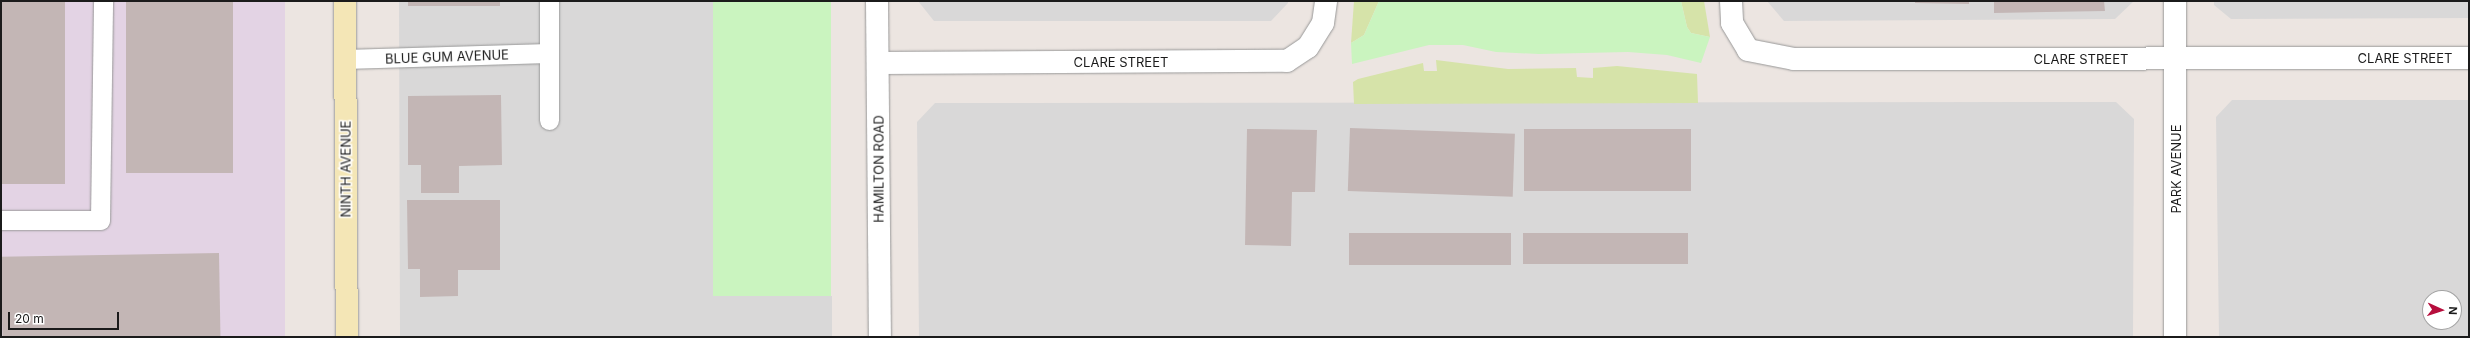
<!DOCTYPE html>
<html>
<head>
<meta charset="utf-8">
<style>
  body { margin:0 }
  #map { position:relative; width:2470px; height:338px; overflow:hidden; background:#ece5e1; font-family:Inter,sans-serif }
  div>[style] { position:absolute }
  .residential>* { inset:0; background:#d9d8d8 }
  .industrial>* { inset:0; background:#e3d3e4; transform-origin:0 0 }
  .grass>* { inset:0; background:#d6e3a9 }
  .park>* { inset:0; background:#caf4bf; transform-origin:0 0 }
  .building>* { inset:0; background:#c3b6b5; transform-origin:0 0 }
  .roads { filter:drop-shadow(0 0 1px #989898) drop-shadow(0 0 1px #989898) }
  .lane>* { height:19px; margin:-9.5px; padding:0 9.5px; transform-origin:9.5px; border-radius:9.5px; background:#fff }
  .street>* { height:22px; margin:-11px; padding:0 11px; transform-origin:11px; border-radius:11px; background:#fff }
  .secondary>* { height:22px; margin:-11px; padding:0 11px; transform-origin:11px; border-radius:11px; background:#f4e6b6 }
  span { translate:-50% -50%; white-space:nowrap; text-align:center; line-height:1.15; -webkit-text-stroke:3px #fff; paint-order:stroke }
  .street-label { font-size:13px; color:#1b1b1b }
  .frame { position:absolute; inset:0; border:2px solid #1b1b1b; pointer-events:none }
  .north { position:absolute; left:2422px; top:290px; width:40px; height:40px; box-sizing:border-box; background:#fff; border:1px solid #a4a4a4; border-radius:50%; rotate:93deg; font-size:11px; font-weight:700; line-height:16px; text-align:center; color:#1b1b1b }
  .north::after { content:''; display:block; margin:auto; width:14px; height:18px; background:#b70e3d; clip-path:polygon(50% 0,100% 100%,50% 72%,0 100%) }
  .scale { position:absolute; left:8px; top:312px; width:111px; height:18px; box-sizing:border-box; border:2px solid #1b1b1b; border-top:0; padding-left:5px; font-size:12px; line-height:14px; white-space:nowrap; color:#1b1b1b; -webkit-text-stroke:3px #fff; paint-order:stroke }
</style>
</head>
<body>
<div id="map">
  <div class="residential">
    <div style="clip-path:polygon(399px 1px,713px 1px,714px 296px,832px 296px,832px 337px,400px 337px)"></div>
    <div style="clip-path:polygon(918px 1px,1288px 1px,1288px 3px,1271px 21px,934px 21px)"></div>
    <div style="clip-path:polygon(1767px 1px,2134px 1px,2115px 19px,1784px 21px)"></div>
    <div style="clip-path:polygon(2214px 1px,2469px 1px,2469px 18px,2231px 19px,2214px 5px)"></div>
    <div style="clip-path:polygon(evenodd,2232px 100px,2469px 100px,2469px 337px,2219px 337px,2216px 117px,2232px 100px,2430px 298px,2454px 298px,2454px 322px,2430px 322px,2430px 298px)"></div>
    <div style="clip-path:polygon(2116px 102px,2134px 119px,2133px 337px,919px 337px,917px 122px,935px 103px)"></div>
  </div>
  <div class="industrial">
    <div style="left:1px;top:1px;width:284px;height:336px"></div>
  </div>
  <div class="grass">
    <div style="clip-path:polygon(1354px 1px,1379px 1px,1364px 35px,1351px 43px)"></div>
    <div style="clip-path:polygon(1681px 1px,1704px 1px,1710px 37px,1691px 33px,1687px 27px)"></div>
    <div style="clip-path:polygon(1436px 60px,1508px 69px,1576px 68px,1577px 77px,1593px 78px,1593px 68px,1617px 66px,1697px 74px,1698px 103px,1354px 104px,1353px 82px,1358px 79px,1423px 63px,1424px 71px,1437px 71px)"></div>
  </div>
  <div class="park">
    <div style="left:713px;top:1px;width:118px;height:295px"></div>
    <div style="clip-path:polygon(1379px 1px,1681px 1px,1687px 27px,1691px 33px,1710px 37px,1701px 63px,1667px 55px,1628px 52px,1539px 54px,1496px 52px,1463px 45px,1429px 45px,1352px 64px,1351px 43px,1364px 35px)"></div>
  </div>
  <div class="building">
    <div style="left:1px;top:1px;width:64px;height:183px"></div>
    <div style="left:126px;top:1px;width:107px;height:172px"></div>
    <div style="left:408px;top:1px;width:92px;height:5px"></div>
    <div style="clip-path:polygon(1915px 1px,1969px 1px,1969px 4px,1915px 3px)"></div>
    <div style="clip-path:polygon(1994px 1px,2104px 1px,2105px 11px,1994px 13px)"></div>
    <div style="clip-path:polygon(501px 95px,502px 165px,459px 166px,459px 193px,421px 193px,421px 165px,408px 165px,408px 96px)"></div>
    <div style="left:1350px;top:128px;width:165px;height:63px;rotate:2deg"></div>
    <div style="clip-path:polygon(1247px 129px,1317px 130px,1315px 192px,1292px 192px,1291px 246px,1245px 245px)"></div>
    <div style="left:1691px;top:129px;width:62px;height:167px;rotate:90deg"></div>
    <div style="clip-path:polygon(407px 200px,500px 200px,500px 270px,458px 270px,458px 296px,420px 297px,420px 269px,408px 269px)"></div>
    <div style="left:1349px;top:233px;width:162px;height:32px"></div>
    <div style="left:1523px;top:233px;width:165px;height:31px"></div>
    <div style="left:219px;top:253px;width:84px;height:218px;rotate:89deg"></div>
  </div>
  <div class="roads">
    <div class="lane">
      <div style="left:549px;top:1px;width:119px;rotate:90deg"></div>
      <div style="left:345px;top:59px;width:203px;rotate:-1.7deg"></div>
      <div style="left:1px;top:220px;width:99px"></div>
      <div style="left:100px;top:220px;width:219px;rotate:-89.2deg"></div>
    </div>
    <div class="street">
      <div style="left:877px;top:1px;width:336px;rotate:89.5deg"></div>
      <div style="left:1731px;top:1px;width:22px;rotate:87deg"></div>
      <div style="left:1732px;top:23px;width:31px;rotate:59deg"></div>
      <div style="left:1748px;top:50px;width:47px;rotate:11.1deg"></div>
      <div style="left:1794px;top:59px;width:675px;rotate:-0.08deg"></div>
      <div style="left:879px;top:63px;width:408px;rotate:-0.3deg"></div>
      <div style="left:1287px;top:61px;width:25px;rotate:-34deg"></div>
      <div style="left:1308px;top:47px;width:28px;rotate:-58deg"></div>
      <div style="left:1323px;top:23px;width:22px;rotate:-82deg"></div>
      <div style="left:2175px;top:337px;width:336px;rotate:-90deg"></div>
    </div>
    <div class="secondary">
      <div style="left:345px;top:1px;width:336px;rotate:89.7deg"></div>
    </div>
  </div>
  <div class="street-label">
    <span style="left:447px;top:57px;rotate:-2deg">BLUE GUM AVENUE</span>
    <span style="left:2405px;top:58px">CLARE STREET</span>
    <span style="left:2081px;top:59px">CLARE STREET</span>
    <span style="left:1121px;top:62px">CLARE STREET</span>
    <span style="left:346px;top:169px;rotate:-90deg">NINTH AVENUE</span>
    <span style="left:879px;top:169px;rotate:-90deg">HAMILTON ROAD</span>
    <span style="left:2176px;top:169px;rotate:-90deg">PARK AVENUE</span>
  </div>
  <div class="frame"></div>
  <div class="north">N</div>
  <div class="scale">20 m</div>
</div>
</body>
</html>
